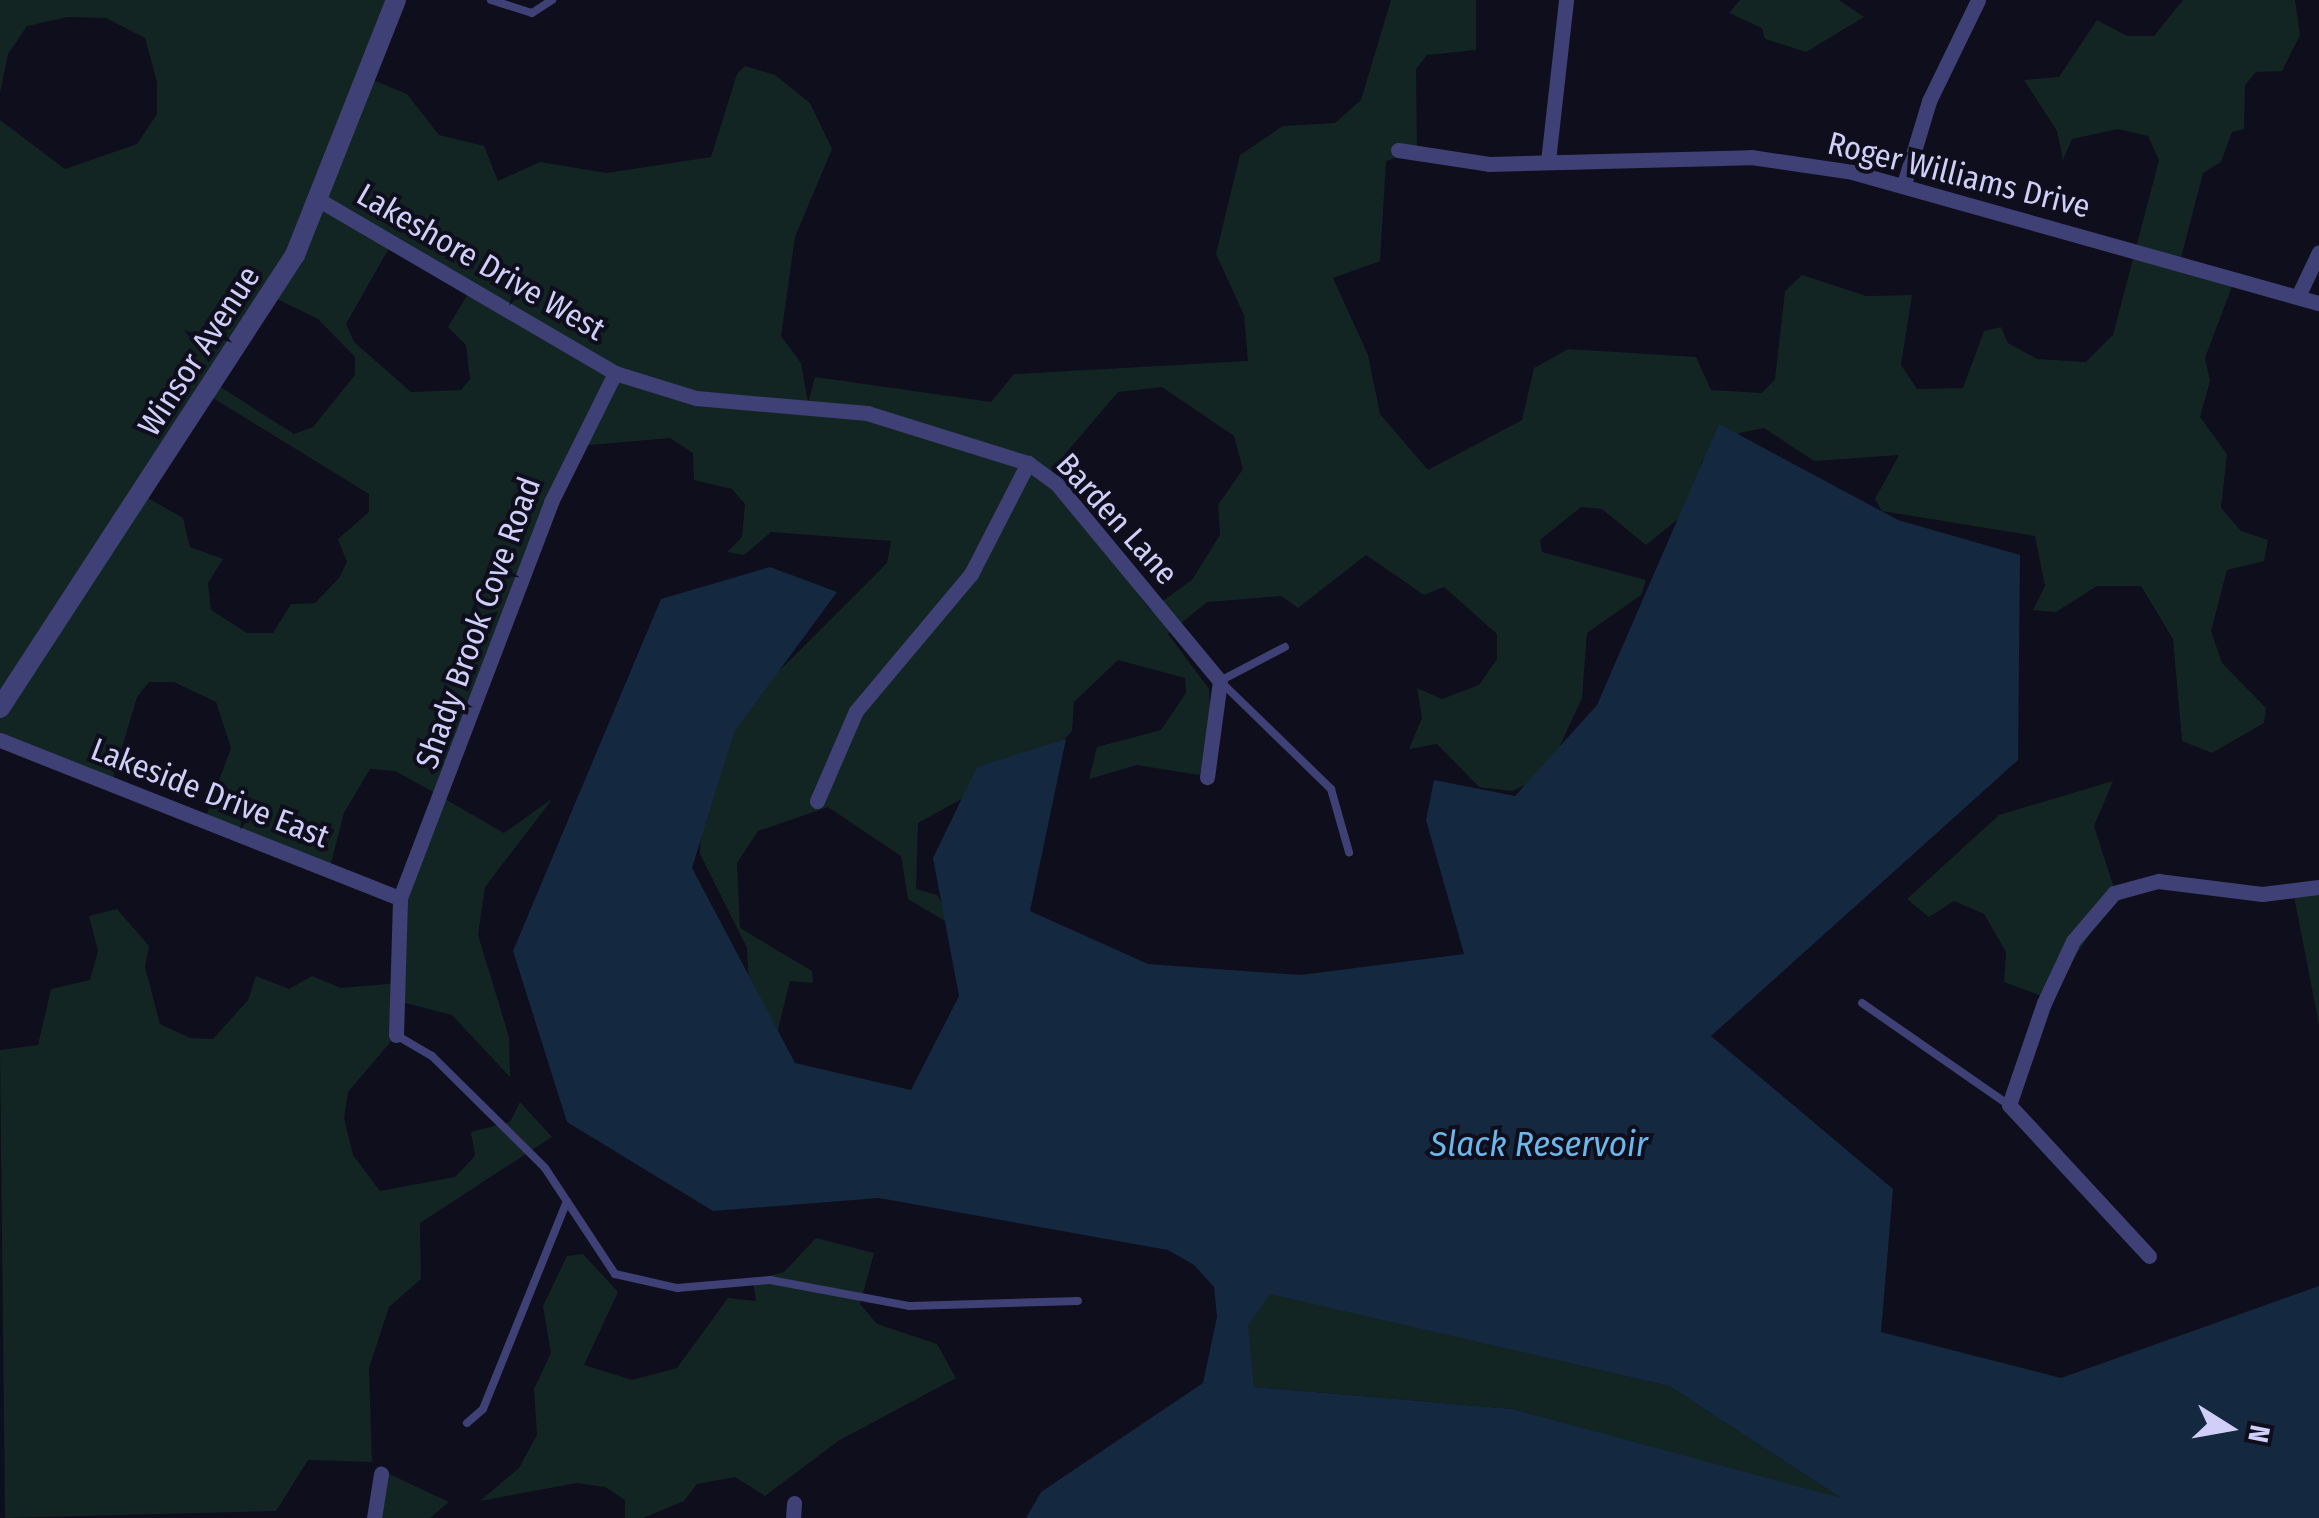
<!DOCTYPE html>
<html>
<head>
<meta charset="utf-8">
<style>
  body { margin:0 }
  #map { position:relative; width:2319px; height:1518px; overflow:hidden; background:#0f0e1c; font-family:"Fira Sans Condensed",sans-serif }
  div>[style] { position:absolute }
  .green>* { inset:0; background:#122523 }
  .water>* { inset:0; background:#14283f }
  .service>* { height:8px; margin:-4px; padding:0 4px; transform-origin:4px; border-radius:4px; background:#3f4075 }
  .minor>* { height:15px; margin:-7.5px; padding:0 7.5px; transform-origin:7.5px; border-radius:7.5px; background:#3f4075 }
  .tertiary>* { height:20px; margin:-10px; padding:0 10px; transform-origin:10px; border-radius:10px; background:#3f4075 }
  span { translate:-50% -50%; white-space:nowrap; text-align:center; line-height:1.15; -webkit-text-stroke:8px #0f0e1c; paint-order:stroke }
  .street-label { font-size:32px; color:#d1cff9 }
  .water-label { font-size:35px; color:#6ab8ec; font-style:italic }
  .north { position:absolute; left:2179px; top:1378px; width:100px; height:100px; -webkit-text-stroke:8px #0f0e1c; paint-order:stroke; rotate:101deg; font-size:28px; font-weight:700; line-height:40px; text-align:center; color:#d1cff9 }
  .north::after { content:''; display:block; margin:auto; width:35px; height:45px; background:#d1cff9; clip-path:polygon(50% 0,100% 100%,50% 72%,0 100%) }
</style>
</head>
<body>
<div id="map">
  <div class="green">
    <div style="clip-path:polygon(evenodd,0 0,400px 0,373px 80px,407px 94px,439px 135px,484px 146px,498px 181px,540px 162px,607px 173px,711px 157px,737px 74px,745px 66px,775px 75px,810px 103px,832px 149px,795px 237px,781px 336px,801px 363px,808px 403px,815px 377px,991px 402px,1014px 374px,1248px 361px,1244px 315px,1216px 254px,1240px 155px,1283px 126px,1335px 123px,1361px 100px,1391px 0,1476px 0,1476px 50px,1427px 55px,1416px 69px,1417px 151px,1386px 161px,1380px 261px,1333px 278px,1368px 355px,1380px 414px,1428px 470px,1522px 420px,1534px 368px,1568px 349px,1696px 357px,1711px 390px,1762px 393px,1775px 379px,1785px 291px,1802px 275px,1866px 296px,1912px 295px,1901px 365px,1917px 389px,1963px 388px,1984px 331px,2001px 327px,2008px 343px,2037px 359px,2086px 362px,2113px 335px,2159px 160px,2148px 136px,2118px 129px,2072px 139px,2063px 160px,2057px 131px,2024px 80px,2059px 77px,2097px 20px,2127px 36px,2154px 36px,2183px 0,2295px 0,2300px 35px,2282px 71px,2256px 72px,2245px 85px,2244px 129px,2232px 132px,2221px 162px,2203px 173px,2181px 258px,2234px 281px,2205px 358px,2210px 381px,2200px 417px,2227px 454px,2221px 508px,2241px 531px,2268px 540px,2264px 561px,2227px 570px,2211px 631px,2222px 663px,2266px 708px,2264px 723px,2212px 753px,2182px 741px,2173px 639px,2141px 586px,2097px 586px,2056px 612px,2033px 610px,2045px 586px,2035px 536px,1882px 511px,1875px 499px,1899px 455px,1814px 461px,1764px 428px,1739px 433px,1702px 461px,1688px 511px,1646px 545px,1602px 509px,1581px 507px,1540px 540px,1542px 552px,1646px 580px,1641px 595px,1587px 633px,1582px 698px,1557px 752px,1540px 778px,1512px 791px,1479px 787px,1437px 744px,1409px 749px,1422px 718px,1417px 688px,1442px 699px,1479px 685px,1497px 659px,1497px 634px,1444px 587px,1424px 595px,1366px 555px,1298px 608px,1281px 596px,1207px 602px,1168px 634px,1209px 689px,1212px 747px,1199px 775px,1137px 765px,1089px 779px,1097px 747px,1161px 730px,1186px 693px,1185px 678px,1118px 660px,1074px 702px,1072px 731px,1059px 745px,918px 823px,916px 889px,937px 895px,960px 930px,908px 899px,901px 856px,828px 807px,758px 831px,737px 863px,740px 928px,812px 971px,813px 983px,790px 981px,774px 1046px,751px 1027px,747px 948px,700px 854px,703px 747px,887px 563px,891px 541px,771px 532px,744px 555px,727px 552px,742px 537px,745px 504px,732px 489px,694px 480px,693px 453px,670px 438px,579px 446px,445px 799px,504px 833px,553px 798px,485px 887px,478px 935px,509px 1037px,510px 1077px,452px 1015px,402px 1002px,399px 1032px,348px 1092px,344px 1118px,353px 1155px,380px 1191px,455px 1177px,475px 1156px,471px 1132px,510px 1122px,520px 1102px,552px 1137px,420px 1223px,421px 1279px,389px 1307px,369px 1368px,372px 1462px,308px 1460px,276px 1511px,5px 1518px,0 1050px,38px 1045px,51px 989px,90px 980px,98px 951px,89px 916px,117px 909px,149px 946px,145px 967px,160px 1024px,190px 1038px,213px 1039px,248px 1000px,256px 976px,289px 989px,312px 976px,341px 988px,399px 983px,402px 899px,444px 798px,395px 771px,370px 769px,344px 813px,330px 867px,205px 819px,231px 748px,216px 702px,174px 682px,149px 682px,137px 697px,111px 785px,0 739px,0 120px,65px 169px,137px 144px,157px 114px,157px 82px,145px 38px,106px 18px,68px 17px,27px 26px,8px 54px,0 93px,0 0,393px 241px,472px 287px,448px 327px,466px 345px,470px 379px,461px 390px,411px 392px,354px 342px,346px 324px,393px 241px,0 0,277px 299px,318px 319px,355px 357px,355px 375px,313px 427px,294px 434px,219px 386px,277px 299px,0 0,1162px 387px,1234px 436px,1243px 469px,1218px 505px,1220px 535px,1192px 580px,1150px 610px,1048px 474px,1118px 392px,1162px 387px,0 0,213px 398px,369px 494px,369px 512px,338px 539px,347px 562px,339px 578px,315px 603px,291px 604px,273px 633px,247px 633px,211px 610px,208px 583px,223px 559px,190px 547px,183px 518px,146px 497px,213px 398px)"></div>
    <div style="clip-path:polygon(1740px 0,1839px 0,1864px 17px,1806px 52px,1765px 39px,1762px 28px,1729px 13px)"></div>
    <div style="clip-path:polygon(2113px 781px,2094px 826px,2116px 894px,2048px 998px,2004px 982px,2006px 952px,1984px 914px,1954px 901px,1929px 917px,1907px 899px,1999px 815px)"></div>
    <div style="clip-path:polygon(2319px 889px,2319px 1025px,2294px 896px)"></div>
    <div style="clip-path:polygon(816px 1238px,874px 1253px,860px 1304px,877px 1324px,937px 1344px,956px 1378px,838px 1441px,765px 1496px,735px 1477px,697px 1484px,684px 1501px,643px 1518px,625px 1518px,625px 1500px,605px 1487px,576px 1483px,480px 1501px,519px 1468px,537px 1435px,534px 1389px,551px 1353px,543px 1306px,567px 1256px,583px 1254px,618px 1292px,584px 1365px,632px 1380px,677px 1368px,728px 1298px,756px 1301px,753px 1280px,784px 1272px)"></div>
    <div style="clip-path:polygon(1269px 1293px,1669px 1386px,1844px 1500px,1513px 1409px,1254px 1387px,1247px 1326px)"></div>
    <div style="clip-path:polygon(385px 1472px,449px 1502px,430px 1518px,376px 1518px)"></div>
  </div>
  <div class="water">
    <div style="clip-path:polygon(evenodd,1719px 424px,1898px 520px,2020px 555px,2018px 760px,1711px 1036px,1893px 1189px,1881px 1332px,2061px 1378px,2319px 1286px,2319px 1518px,1026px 1518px,1041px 1492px,1203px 1383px,1217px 1317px,1214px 1287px,1194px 1265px,1168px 1250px,879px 1198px,713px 1211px,567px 1122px,513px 951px,661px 599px,770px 567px,837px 592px,734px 732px,692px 868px,795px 1063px,911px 1090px,959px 996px,933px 858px,977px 767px,1066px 739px,1030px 911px,1148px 964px,1301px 975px,1464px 954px,1426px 820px,1434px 780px,1515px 796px,1597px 705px,1719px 424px,1270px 1294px,1669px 1386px,1841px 1498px,1513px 1409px,1254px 1387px,1248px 1326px,1270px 1294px)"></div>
  </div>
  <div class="service">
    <div style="left:491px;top:0;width:43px;rotate:17.6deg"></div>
    <div style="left:532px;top:13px;width:24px;rotate:-33deg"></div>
    <div style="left:1285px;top:647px;width:73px;rotate:152.4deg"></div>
    <div style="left:1220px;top:681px;width:155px;rotate:44.2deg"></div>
    <div style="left:1331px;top:789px;width:66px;rotate:74.1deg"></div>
    <div style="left:1862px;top:1003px;width:179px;rotate:34.8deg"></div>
    <div style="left:396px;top:1035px;width:42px;rotate:30.3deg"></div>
    <div style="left:432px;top:1056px;width:159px;rotate:44.7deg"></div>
    <div style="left:545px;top:1168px;width:127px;rotate:56.6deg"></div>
    <div style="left:615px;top:1274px;width:64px;rotate:12.7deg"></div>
    <div style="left:677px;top:1288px;width:93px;rotate:-4.9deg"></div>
    <div style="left:770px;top:1280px;width:141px;rotate:10.6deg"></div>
    <div style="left:909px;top:1306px;width:169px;rotate:-1.7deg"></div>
    <div style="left:467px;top:1423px;width:21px;rotate:-41deg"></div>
    <div style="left:483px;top:1409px;width:224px;rotate:-68deg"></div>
  </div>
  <div class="minor">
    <div style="left:1398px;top:150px;width:92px;rotate:8.7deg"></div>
    <div style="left:1489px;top:164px;width:262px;rotate:-1.5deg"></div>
    <div style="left:1751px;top:157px;width:102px;rotate:8.4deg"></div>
    <div style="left:1852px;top:172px;width:485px;rotate:15.7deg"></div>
    <div style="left:1548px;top:161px;width:162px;rotate:-83.6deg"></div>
    <div style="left:1904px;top:184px;width:87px;rotate:-73.2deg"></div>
    <div style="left:1929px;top:101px;width:112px;rotate:-64.1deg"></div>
    <div style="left:319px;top:200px;width:343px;rotate:30.3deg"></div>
    <div style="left:615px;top:373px;width:85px;rotate:17.2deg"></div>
    <div style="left:696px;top:398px;width:172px;rotate:5deg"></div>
    <div style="left:867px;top:413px;width:169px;rotate:17.3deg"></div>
    <div style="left:1028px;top:463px;width:34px;rotate:36deg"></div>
    <div style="left:1056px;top:483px;width:257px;rotate:50.4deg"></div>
    <div style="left:1220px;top:681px;width:97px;rotate:97.7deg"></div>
    <div style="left:2300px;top:292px;width:44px;rotate:-64.6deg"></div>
    <div style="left:0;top:740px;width:430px;rotate:21.6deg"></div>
    <div style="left:817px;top:801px;width:98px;rotate:-66.6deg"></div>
    <div style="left:856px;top:711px;width:179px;rotate:-50deg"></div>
    <div style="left:971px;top:574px;width:125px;rotate:-62.8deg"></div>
    <div style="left:396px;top:1035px;width:137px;rotate:-88.3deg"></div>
    <div style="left:400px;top:898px;width:424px;rotate:-69.1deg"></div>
    <div style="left:551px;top:502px;width:144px;rotate:-63.6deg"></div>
    <div style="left:2149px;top:1256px;width:206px;rotate:-132.8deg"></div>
    <div style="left:2009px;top:1105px;width:108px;rotate:-71.1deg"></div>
    <div style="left:2044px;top:1003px;width:68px;rotate:-64.9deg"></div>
    <div style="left:2073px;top:941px;width:63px;rotate:-49.5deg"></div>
    <div style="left:2114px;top:893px;width:46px;rotate:-15.3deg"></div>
    <div style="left:2158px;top:881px;width:105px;rotate:7.1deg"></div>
    <div style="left:2262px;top:894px;width:57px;rotate:-7deg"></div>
    <div style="left:374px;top:1518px;width:45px;rotate:-81deg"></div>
    <div style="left:793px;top:1518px;width:15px;rotate:-86deg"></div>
  </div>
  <div class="tertiary">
    <div style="left:0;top:708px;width:541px;rotate:-56.93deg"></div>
    <div style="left:295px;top:255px;width:274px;rotate:-68.4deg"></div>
  </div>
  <div class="street-label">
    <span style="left:1959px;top:175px;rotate:14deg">Roger Williams Drive</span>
    <span style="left:481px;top:262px;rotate:30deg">Lakeshore Drive West</span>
    <span style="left:199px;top:351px;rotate:-57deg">Winsor Avenue</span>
    <span style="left:1117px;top:519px;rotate:48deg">Barden Lane</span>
    <span style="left:478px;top:623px;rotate:-70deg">Shady Brook Cove Road</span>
    <span style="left:210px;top:793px;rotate:21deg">Lakeside Drive East</span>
  </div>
  <div class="water-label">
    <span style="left:1539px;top:1144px">Slack Reservoir</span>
  </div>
  <div class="north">N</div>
</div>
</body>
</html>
